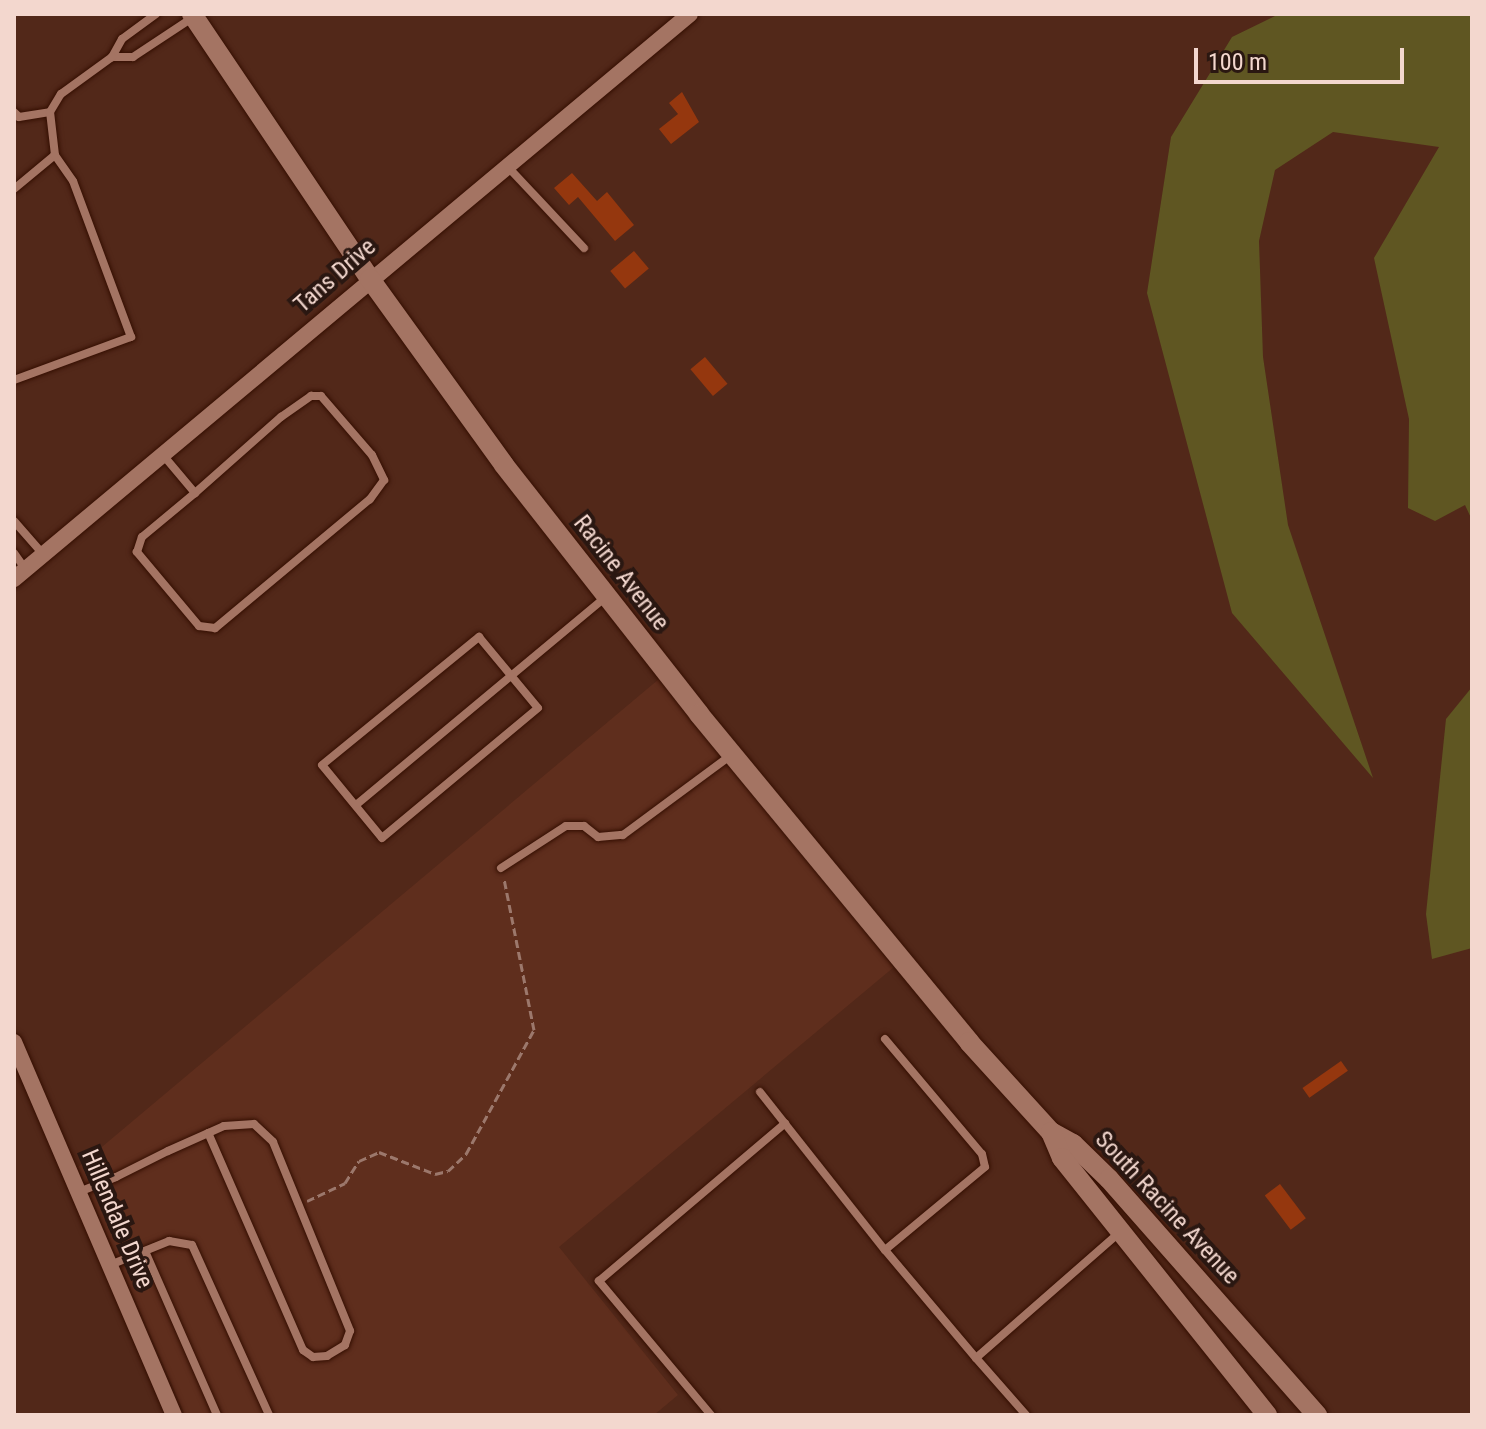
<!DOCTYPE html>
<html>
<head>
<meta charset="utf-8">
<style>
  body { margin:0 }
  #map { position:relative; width:1486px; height:1429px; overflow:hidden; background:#522819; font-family:"Roboto Condensed",sans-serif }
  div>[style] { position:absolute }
  .built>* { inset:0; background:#5f2e1d }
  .green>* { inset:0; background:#5f5622 }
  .building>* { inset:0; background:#95370e; transform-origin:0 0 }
  .path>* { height:3px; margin-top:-1.5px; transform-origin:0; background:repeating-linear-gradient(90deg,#9c786c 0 8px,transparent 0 12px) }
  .roads { filter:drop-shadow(0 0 2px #350f02) drop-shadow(0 0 2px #350f02) }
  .lane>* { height:8px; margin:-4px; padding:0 4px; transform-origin:4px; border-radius:4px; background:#a47463 }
  .street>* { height:16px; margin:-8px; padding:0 8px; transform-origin:8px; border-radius:8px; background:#a47463 }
  .secondary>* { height:20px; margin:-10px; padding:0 10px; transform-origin:10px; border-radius:10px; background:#a47463 }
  span { translate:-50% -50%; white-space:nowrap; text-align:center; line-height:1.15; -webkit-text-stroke:8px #2a1711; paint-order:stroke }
  .street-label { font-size:24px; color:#f3d7ce }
  .frame { position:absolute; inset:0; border:16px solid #f3d7ce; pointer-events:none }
  .scale { position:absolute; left:1194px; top:48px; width:210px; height:36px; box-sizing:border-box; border:4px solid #f3d7ce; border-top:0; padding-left:10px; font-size:24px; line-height:28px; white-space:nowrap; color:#f3d7ce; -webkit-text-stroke:6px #2a1711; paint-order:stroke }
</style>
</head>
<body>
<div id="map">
  <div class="built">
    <div style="clip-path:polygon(659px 679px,894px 967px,559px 1247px,678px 1395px,654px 1415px,185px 1415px,78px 1167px)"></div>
  </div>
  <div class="green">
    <div style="clip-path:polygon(1279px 14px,1472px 14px,1472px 520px,1465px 505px,1435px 521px,1408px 508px,1409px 419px,1374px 258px,1439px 147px,1333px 132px,1275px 170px,1259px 241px,1263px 357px,1288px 525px,1373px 778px,1232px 613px,1147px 293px,1171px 137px,1232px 37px)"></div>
    <div style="clip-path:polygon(1472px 687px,1472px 948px,1432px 959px,1426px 914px,1446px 719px)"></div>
  </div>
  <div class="building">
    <div style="clip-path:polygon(682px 92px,699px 122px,671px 144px,659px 129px,678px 114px,669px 103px)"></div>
    <div style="clip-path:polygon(572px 173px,597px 201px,607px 192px,634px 225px,615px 241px,578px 197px,569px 205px,554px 188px)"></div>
    <div style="left:634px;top:251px;width:23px;height:31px;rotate:50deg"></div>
    <div style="left:705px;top:357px;width:35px;height:19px;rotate:50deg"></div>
    <div style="left:1341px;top:1061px;width:12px;height:47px;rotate:55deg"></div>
    <div style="left:1280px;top:1184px;width:43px;height:19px;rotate:53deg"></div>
  </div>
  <div class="path">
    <div style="left:307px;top:1201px;width:42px;rotate:-25.3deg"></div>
    <div style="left:345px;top:1183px;width:26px;rotate:-58deg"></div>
    <div style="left:359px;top:1161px;width:22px;rotate:-24deg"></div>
    <div style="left:379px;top:1152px;width:60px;rotate:21.4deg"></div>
    <div style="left:435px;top:1174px;width:13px;rotate:-13deg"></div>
    <div style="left:448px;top:1171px;width:25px;rotate:-43deg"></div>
    <div style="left:466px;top:1154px;width:141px;rotate:-61.3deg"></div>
    <div style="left:534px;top:1030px;width:154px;rotate:-101.2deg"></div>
  </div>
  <div class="roads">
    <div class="lane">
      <div style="left:156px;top:14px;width:42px;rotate:143.7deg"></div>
      <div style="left:122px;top:39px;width:21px;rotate:119deg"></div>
      <div style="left:112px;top:57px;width:21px"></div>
      <div style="left:133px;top:57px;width:71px;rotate:-33.5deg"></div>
      <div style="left:14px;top:112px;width:7px;rotate:45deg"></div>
      <div style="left:19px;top:117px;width:31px;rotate:-9deg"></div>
      <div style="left:506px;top:165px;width:114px;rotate:46.8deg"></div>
      <div style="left:14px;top:189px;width:53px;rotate:-39.7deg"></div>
      <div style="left:55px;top:155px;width:43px;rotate:-96.6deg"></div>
      <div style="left:50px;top:112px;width:21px;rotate:-59deg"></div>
      <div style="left:61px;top:94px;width:63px;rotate:-36deg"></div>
      <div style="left:14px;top:380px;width:125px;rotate:-20.2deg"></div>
      <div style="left:131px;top:337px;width:166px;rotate:-110.4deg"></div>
      <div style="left:73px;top:181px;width:32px;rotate:-125deg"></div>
      <div style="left:163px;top:455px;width:50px;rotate:49.9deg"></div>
      <div style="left:195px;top:493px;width:115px;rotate:-41.5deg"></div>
      <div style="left:281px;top:417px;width:37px;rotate:-35deg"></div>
      <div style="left:311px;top:396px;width:10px"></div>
      <div style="left:321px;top:396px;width:78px;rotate:49.2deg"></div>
      <div style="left:372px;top:455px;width:28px;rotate:64deg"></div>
      <div style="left:384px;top:480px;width:24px;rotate:126deg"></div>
      <div style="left:370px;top:499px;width:202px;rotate:140.2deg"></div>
      <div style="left:215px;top:628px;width:16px;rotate:-173deg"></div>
      <div style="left:199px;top:626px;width:97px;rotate:-130deg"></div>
      <div style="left:137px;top:552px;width:16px;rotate:-72deg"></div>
      <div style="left:142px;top:537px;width:69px;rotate:-39.7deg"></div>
      <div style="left:14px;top:521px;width:44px;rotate:48.7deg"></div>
      <div style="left:14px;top:553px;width:19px;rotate:55deg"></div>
      <div style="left:479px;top:637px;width:92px;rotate:50.3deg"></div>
      <div style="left:538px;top:708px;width:203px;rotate:140.2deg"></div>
      <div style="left:382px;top:838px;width:94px;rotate:-129.4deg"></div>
      <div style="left:322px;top:765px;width:203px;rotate:-39.2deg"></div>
      <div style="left:356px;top:805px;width:325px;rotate:-39.8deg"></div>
      <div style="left:501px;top:868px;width:77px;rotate:-32.9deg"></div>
      <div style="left:566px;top:826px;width:18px"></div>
      <div style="left:584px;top:826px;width:18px;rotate:38deg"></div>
      <div style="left:598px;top:837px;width:25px;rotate:-5deg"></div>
      <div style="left:623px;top:835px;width:134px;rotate:-36.5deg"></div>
      <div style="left:885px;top:1039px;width:150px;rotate:49.9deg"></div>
      <div style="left:982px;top:1154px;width:13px;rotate:77deg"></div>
      <div style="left:985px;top:1167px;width:130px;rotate:140.3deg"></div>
      <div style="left:885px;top:1250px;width:141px;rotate:49.9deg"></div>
      <div style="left:976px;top:1358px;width:191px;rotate:-41.2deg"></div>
      <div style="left:760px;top:1092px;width:201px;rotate:51.7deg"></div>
      <div style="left:79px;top:1192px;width:40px;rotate:-22deg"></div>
      <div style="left:116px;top:1177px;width:58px;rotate:-26.6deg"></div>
      <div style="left:168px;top:1151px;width:61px;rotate:-24.1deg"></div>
      <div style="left:224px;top:1126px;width:30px;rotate:-4deg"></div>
      <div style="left:254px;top:1124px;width:26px;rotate:43deg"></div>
      <div style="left:273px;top:1142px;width:204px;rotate:67.8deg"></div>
      <div style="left:350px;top:1331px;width:15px;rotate:110deg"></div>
      <div style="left:345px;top:1345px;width:21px;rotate:149deg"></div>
      <div style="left:327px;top:1356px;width:14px;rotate:176deg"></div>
      <div style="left:313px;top:1357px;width:12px;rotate:-145deg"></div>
      <div style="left:303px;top:1350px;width:237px;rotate:-113.6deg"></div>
      <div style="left:145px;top:1251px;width:179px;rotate:66.3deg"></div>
      <div style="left:110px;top:1265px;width:64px;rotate:-22.1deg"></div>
      <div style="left:169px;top:1241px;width:23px;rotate:10deg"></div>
      <div style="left:192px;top:1245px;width:187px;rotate:65.6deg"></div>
      <div style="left:976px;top:1358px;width:76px;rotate:48.7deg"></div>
      <div style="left:711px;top:1415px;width:175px;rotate:-129.9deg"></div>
      <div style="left:599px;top:1281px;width:244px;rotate:-40.3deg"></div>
    </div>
    <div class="street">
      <div style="left:14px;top:579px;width:881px;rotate:-39.89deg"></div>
      <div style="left:14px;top:1042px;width:406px;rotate:66.8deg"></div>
    </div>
    <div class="secondary">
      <div style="left:192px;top:14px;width:319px;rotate:56.1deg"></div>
      <div style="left:370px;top:279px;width:229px;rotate:54.2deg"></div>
      <div style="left:504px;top:465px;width:316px;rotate:51.9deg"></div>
      <div style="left:699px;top:714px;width:425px;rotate:50.5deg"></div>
      <div style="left:969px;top:1042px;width:122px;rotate:47.7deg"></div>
      <div style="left:1051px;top:1132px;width:25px;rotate:29deg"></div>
      <div style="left:1073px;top:1144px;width:50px;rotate:44.2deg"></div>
      <div style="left:1109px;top:1179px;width:315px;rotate:48.6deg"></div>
      <div style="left:1051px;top:1132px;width:28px;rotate:67deg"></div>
      <div style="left:1062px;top:1158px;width:329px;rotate:51.4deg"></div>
    </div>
  </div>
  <div class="street-label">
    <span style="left:335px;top:276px;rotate:-41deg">Tans Drive</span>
    <span style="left:621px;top:573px;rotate:52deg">Racine Avenue</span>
    <span style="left:1167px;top:1208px;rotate:47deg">South Racine Avenue</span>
    <span style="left:117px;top:1219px;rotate:67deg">Hillendale Drive</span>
  </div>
  <div class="frame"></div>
  <div class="scale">100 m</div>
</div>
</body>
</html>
